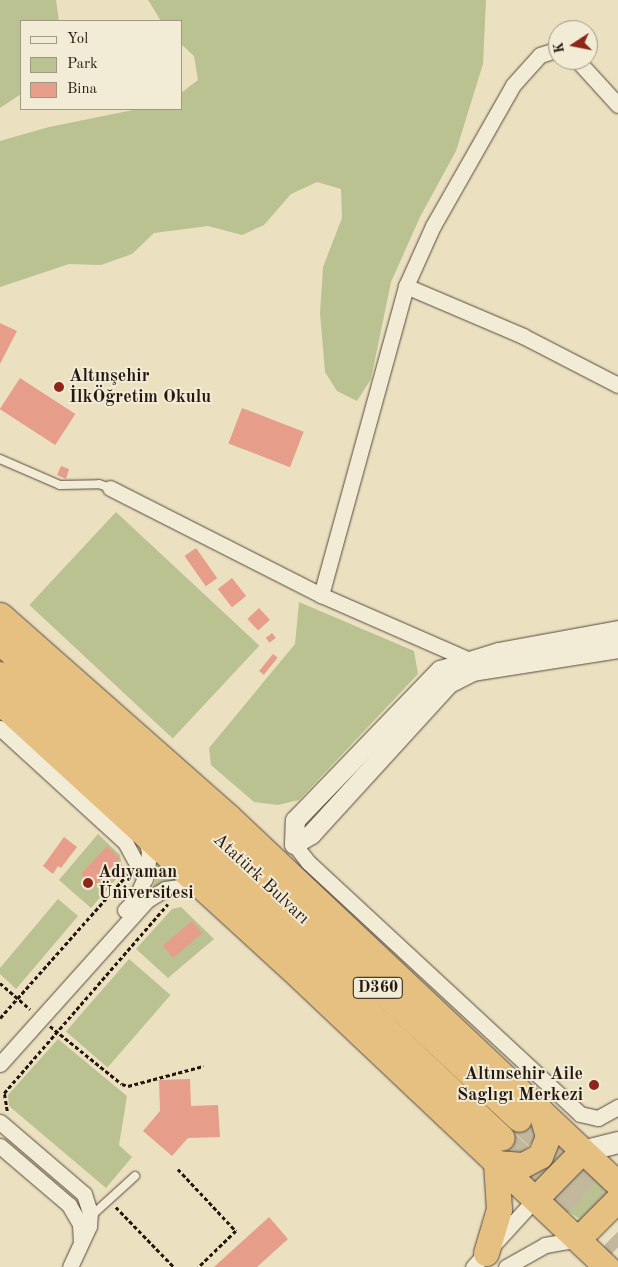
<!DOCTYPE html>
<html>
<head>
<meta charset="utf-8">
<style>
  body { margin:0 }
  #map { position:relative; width:618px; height:1267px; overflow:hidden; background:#ebe0c0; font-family:"Old Standard TT",serif }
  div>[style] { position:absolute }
  .green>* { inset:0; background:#bac291; transform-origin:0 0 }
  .building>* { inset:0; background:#e69e8a; transform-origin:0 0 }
  .trunk-tunnel>* { height:25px; margin-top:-12.5px; transform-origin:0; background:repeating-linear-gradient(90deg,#c3b89d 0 25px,transparent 0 37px) }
  .path>* { height:2.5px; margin-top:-1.25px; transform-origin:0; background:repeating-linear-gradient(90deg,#251810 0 4px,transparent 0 6.5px) }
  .roads { filter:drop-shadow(0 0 1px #564a3c) drop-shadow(0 0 1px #564a3c) }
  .service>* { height:8px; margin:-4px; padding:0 4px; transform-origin:4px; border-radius:4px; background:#f2ebd6 }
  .minor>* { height:15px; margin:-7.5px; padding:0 7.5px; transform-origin:7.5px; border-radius:7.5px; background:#f2ebd6 }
  .tertiary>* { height:19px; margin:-9.5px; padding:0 9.5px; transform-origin:9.5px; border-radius:9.5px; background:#f2ebd6 }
  .secondary>* { height:21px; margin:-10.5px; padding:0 10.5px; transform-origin:10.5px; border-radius:10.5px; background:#f2ebd6 }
  .trunk>* { height:25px; margin:-12.5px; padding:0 12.5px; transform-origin:12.5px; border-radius:12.5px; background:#e6c080 }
  .dots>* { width:14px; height:14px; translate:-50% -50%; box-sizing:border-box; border:2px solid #f2ebd6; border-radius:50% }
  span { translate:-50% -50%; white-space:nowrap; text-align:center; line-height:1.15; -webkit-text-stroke:4px #f2ebd6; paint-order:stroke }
  .shield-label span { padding:1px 4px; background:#f2ebd6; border:1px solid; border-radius:4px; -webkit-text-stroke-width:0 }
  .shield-label { font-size:16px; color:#251810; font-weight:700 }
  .poi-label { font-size:18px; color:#251810; font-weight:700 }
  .left { translate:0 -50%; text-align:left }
  .right { translate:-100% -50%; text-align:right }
  .street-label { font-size:18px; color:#251810 }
  .legend { position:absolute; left:20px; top:20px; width:162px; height:90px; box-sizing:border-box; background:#f2ebd6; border:1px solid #a09787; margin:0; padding:6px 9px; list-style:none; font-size:15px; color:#251810 }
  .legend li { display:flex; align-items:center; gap:10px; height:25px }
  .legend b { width:25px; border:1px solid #a09787 }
  .north { position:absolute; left:548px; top:20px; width:50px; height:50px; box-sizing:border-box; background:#f2ebd6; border:1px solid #a09787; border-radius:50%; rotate:259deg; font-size:14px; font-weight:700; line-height:20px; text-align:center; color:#251810 }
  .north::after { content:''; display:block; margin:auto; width:18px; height:22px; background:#8f2418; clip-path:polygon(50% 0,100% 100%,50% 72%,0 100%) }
</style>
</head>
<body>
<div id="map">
  <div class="green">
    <div style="clip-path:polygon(0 0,56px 0,59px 21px,21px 21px,21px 94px,0 108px)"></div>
    <div style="clip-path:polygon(148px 0,486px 0,483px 64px,456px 151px,420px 217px,391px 282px,371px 379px,357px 401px,337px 391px,325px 372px,320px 313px,323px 267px,342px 218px,341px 189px,317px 182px,291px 194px,264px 225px,242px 235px,208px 226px,154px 233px,132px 254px,101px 265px,69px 264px,0 287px,0 141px,49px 127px,138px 109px,181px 109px,181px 93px,198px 80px,194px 56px,181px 44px,181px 21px,161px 21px)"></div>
    <div style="left:116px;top:512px;width:196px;height:127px;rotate:43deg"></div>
    <div style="clip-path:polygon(299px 602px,414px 651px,418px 674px,299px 800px,278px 805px,254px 802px,211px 765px,209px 748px,295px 644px)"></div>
    <div style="clip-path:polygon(98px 834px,120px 855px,123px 871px,91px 908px,59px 880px)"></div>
    <div style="clip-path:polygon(158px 856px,183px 879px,152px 889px,158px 874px)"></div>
    <div style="clip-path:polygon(58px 899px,78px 916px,16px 989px,0 974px,0 968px)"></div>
    <div style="clip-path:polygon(181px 907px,214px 939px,168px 978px,136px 949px,172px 909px)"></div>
    <div style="left:129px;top:959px;width:55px;height:96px;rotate:41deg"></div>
    <div style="clip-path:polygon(58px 1039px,127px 1096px,119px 1145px,132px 1157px,106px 1188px,9px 1106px,8px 1095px)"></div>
    <div style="clip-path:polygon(583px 1174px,595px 1176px,608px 1195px,581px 1220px,566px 1210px,562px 1199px,568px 1182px)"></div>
  </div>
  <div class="building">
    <div style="clip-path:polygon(0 323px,17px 331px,0 364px)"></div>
    <div style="left:20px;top:378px;width:66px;height:37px;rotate:33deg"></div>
    <div style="left:242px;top:408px;width:66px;height:38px;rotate:21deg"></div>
    <div style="clip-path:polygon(61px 466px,69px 469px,66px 479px,57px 475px)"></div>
    <div style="left:196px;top:548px;width:37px;height:14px;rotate:55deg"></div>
    <div style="left:232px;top:578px;width:23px;height:18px;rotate:52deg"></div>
    <div style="left:259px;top:608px;width:16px;height:16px;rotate:47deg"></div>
    <div style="left:272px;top:633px;width:6px;height:8px;rotate:51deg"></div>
    <div style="left:273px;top:654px;width:6px;height:22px;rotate:39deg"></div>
    <div style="clip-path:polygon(64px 837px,77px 847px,61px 868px,58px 866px,53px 874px,43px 866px)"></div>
    <div style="left:107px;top:846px;width:18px;height:38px;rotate:43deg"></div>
    <div style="left:192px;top:921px;width:16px;height:38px;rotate:50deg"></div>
    <div style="clip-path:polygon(190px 1079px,191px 1106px,218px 1105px,220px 1137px,188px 1138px,172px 1156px,143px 1131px,160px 1111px,159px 1080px)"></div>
    <div style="clip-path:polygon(269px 1217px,288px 1239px,257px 1267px,214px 1267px)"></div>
  </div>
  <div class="trunk-tunnel">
    <div style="left:519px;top:1119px;width:137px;rotate:43.5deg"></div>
    <div style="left:502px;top:1138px;width:159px;rotate:43.2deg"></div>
  </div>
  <div class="path">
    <div style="left:0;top:983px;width:40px;rotate:41deg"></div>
    <div style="left:0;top:1018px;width:193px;rotate:-48.4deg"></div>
    <div style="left:50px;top:1026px;width:92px;rotate:38.9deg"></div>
    <div style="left:122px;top:1084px;width:6px;rotate:18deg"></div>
    <div style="left:128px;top:1086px;width:78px;rotate:-14.9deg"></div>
    <div style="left:7px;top:1111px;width:18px;rotate:-99deg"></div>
    <div style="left:4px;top:1093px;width:250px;rotate:-49.1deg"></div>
    <div style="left:178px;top:1169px;width:85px;rotate:46.9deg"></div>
    <div style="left:236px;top:1231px;width:52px;rotate:135.8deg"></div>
    <div style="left:116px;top:1207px;width:83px;rotate:46deg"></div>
  </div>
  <div class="roads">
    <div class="service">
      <div style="left:0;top:459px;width:65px;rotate:23.4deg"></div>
      <div style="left:60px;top:485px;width:39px;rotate:-1deg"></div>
      <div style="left:99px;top:484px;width:12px;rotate:20deg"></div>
      <div style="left:90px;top:1217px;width:61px;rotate:-42.3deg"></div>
    </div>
    <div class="minor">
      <div style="left:577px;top:60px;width:61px;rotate:47.7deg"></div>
      <div style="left:406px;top:286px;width:127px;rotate:23.1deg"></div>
      <div style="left:523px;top:336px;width:107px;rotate:27.3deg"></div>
      <div style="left:110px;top:488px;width:237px;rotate:26.9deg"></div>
      <div style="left:321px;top:595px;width:163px;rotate:23.6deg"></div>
      <div style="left:470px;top:660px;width:5px;rotate:79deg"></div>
      <div style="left:321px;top:595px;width:320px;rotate:-74.6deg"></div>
      <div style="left:406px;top:286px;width:66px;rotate:-65.8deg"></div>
      <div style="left:433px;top:226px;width:162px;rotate:-60.4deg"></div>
      <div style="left:513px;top:85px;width:40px;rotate:-48deg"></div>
      <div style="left:540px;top:55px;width:19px;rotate:-18deg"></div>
      <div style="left:0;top:728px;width:169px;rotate:42.4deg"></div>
      <div style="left:125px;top:842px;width:42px;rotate:61.6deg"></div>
      <div style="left:294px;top:844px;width:23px;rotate:52deg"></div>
      <div style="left:308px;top:862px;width:371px;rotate:42.8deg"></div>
      <div style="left:580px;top:1114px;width:18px;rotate:13deg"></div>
      <div style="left:598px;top:1118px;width:23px;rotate:-29deg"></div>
      <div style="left:125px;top:910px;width:14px;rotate:-45deg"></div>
      <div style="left:135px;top:900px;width:30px;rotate:-66deg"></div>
      <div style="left:147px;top:873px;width:22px;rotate:-85deg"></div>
      <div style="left:149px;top:851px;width:16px;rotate:-105deg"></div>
      <div style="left:0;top:1064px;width:220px;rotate:-48.1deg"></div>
      <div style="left:147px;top:900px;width:21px;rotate:-31deg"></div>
      <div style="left:165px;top:889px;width:34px;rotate:-8deg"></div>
      <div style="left:0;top:1122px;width:111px;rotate:40.6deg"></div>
      <div style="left:84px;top:1194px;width:19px;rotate:72deg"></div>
      <div style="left:90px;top:1212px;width:14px;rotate:94deg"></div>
      <div style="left:89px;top:1226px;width:45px;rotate:114.9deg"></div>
      <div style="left:0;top:1146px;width:91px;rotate:40.5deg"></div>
      <div style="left:69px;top:1205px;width:22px;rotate:60deg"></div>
      <div style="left:80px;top:1224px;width:18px;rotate:87deg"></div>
      <div style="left:473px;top:1267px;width:92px;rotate:-47.6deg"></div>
      <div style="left:506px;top:1267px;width:45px;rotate:-29.4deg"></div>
      <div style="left:545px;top:1245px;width:34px;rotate:-10deg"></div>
    </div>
    <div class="tertiary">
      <div style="left:294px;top:844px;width:24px;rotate:-88deg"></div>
      <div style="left:295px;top:820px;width:209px;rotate:-46deg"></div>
      <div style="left:440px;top:670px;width:61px;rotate:-17.2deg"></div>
      <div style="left:498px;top:652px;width:122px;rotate:-10.4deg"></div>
      <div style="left:294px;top:844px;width:20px;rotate:-30deg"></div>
      <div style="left:311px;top:834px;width:205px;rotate:-47.6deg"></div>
      <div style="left:449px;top:683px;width:27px;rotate:-27deg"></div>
      <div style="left:473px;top:671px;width:147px;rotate:-9deg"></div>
    </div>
    <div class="secondary">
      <div style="left:582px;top:1151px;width:37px;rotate:-14deg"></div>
    </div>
    <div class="trunk">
      <div style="left:0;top:615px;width:304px;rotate:41.4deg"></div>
      <div style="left:228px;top:816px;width:536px;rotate:43.34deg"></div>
      <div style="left:0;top:642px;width:321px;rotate:42.1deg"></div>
      <div style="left:238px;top:857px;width:384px;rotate:43deg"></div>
      <div style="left:0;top:674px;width:300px;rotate:42deg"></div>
      <div style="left:223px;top:875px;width:383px;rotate:43.3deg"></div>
      <div style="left:0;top:702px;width:408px;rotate:42.5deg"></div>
      <div style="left:301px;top:978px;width:421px;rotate:43.4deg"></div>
      <div style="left:535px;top:1199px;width:67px;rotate:-45.6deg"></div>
      <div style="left:578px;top:1239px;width:57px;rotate:-45deg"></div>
      <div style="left:486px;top:1253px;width:46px;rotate:-73.5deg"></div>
      <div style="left:499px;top:1209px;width:46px;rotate:-93.7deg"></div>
      <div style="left:496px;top:1163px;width:27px;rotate:4deg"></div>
      <div style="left:523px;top:1165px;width:19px;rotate:-28deg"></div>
      <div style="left:540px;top:1156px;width:22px;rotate:-68deg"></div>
      <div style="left:548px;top:1136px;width:27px;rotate:-107deg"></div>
    </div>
  </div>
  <div class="dots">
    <div style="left:59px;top:387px;background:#8f2418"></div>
    <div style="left:88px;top:883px;background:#8f2418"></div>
    <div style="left:594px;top:1085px;background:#8f2418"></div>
  </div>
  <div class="shield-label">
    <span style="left:378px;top:988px">D360</span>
  </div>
  <div class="poi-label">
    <span class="left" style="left:69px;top:387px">Altınşehir<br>İlkÖğretim Okulu</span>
    <span class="left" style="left:98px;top:883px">Adıyaman<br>Üniversitesi</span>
    <span class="right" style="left:583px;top:1085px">Altınsehir Aile<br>Saglıgı Merkezi</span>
  </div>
  <div class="street-label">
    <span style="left:261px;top:879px;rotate:43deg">Atatürk Bulvarı</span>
  </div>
  <ul class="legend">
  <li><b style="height:6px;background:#f2ebd6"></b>Yol</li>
  <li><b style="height:14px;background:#bac291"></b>Park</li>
  <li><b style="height:14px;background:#e69e8a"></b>Bina</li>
  </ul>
  <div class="north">K</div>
</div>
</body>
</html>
